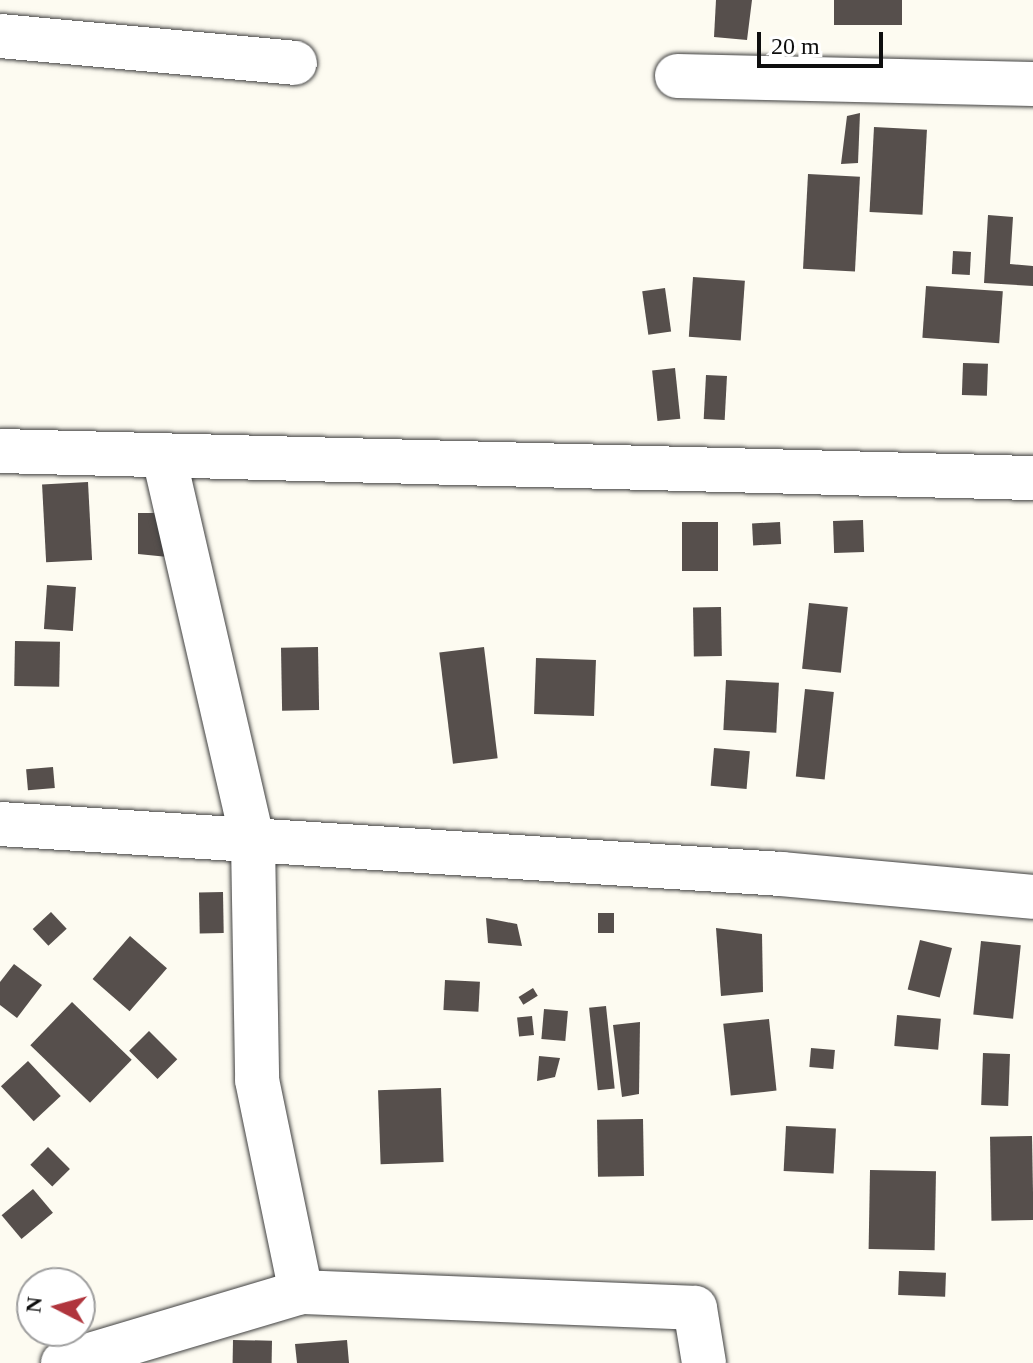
<!DOCTYPE html>
<html>
<head>
<meta charset="utf-8">
<style>
  body { margin:0 }
  #map { position:relative; width:1033px; height:1363px; overflow:hidden; background:#fdfbf1; font-family:"Times New Roman",serif }
  div>[style] { position:absolute }
  .building>* { inset:0; background:#564f4c; transform-origin:0 0 }
  .roads { filter:drop-shadow(0 0 2px #414141) drop-shadow(0 0 2px #414141) }
  .minor>* { height:44px; margin:-22px; padding:0 22px; transform-origin:22px; border-radius:22px; background:#fff }
  span { translate:-50% -50%; white-space:nowrap; text-align:center; line-height:1.15; -webkit-text-stroke:8px #fff; paint-order:stroke }
  .north { position:absolute; left:16px; top:1267px; width:80px; height:80px; box-sizing:border-box; background:#fff; border:2px solid #9f9f9f; border-radius:50%; rotate:276deg; font-size:22px; font-weight:700; line-height:32px; text-align:center; color:#0e0e0e }
  .north::after { content:''; display:block; margin:auto; width:28px; height:36px; background:#b0353d; clip-path:polygon(50% 0,100% 100%,50% 72%,0 100%) }
  .scale { position:absolute; left:757px; top:32px; width:126px; height:36px; box-sizing:border-box; border:4px solid #0e0e0e; border-top:0; padding-left:10px; font-size:24px; line-height:28px; white-space:nowrap; color:#0e0e0e; -webkit-text-stroke:6px #fff; paint-order:stroke }
</style>
</head>
<body>
<div id="map">
  <div class="building">
    <div style="clip-path:polygon(716px 0,752px 0,747px 40px,714px 37px)"></div>
    <div style="left:834px;top:0;width:68px;height:25px"></div>
    <div style="clip-path:polygon(860px 113px,858px 163px,841px 164px,847px 116px)"></div>
    <div style="left:874px;top:127px;width:53px;height:85px;rotate:3deg"></div>
    <div style="left:808px;top:174px;width:52px;height:95px;rotate:3deg"></div>
    <div style="clip-path:polygon(988px 215px,1013px 217px,1010px 264px,1033px 266px,1033px 286px,984px 283px)"></div>
    <div style="left:953px;top:251px;width:18px;height:23px;rotate:3deg"></div>
    <div style="left:693px;top:277px;width:52px;height:60px;rotate:4deg"></div>
    <div style="left:926px;top:286px;width:77px;height:52px;rotate:4deg"></div>
    <div style="left:665px;top:288px;width:44px;height:23px;rotate:82deg"></div>
    <div style="left:963px;top:363px;width:25px;height:32px;rotate:2deg"></div>
    <div style="left:675px;top:368px;width:51px;height:23px;rotate:84deg"></div>
    <div style="left:706px;top:375px;width:21px;height:44px;rotate:3deg"></div>
    <div style="left:88px;top:482px;width:78px;height:46px;rotate:87deg"></div>
    <div style="clip-path:polygon(138px 513px,161px 513px,168px 557px,138px 554px)"></div>
    <div style="left:863px;top:520px;width:32px;height:30px;rotate:88deg"></div>
    <div style="left:682px;top:522px;width:36px;height:49px"></div>
    <div style="left:780px;top:522px;width:22px;height:28px;rotate:87deg"></div>
    <div style="left:47px;top:585px;width:29px;height:44px;rotate:4deg"></div>
    <div style="left:809px;top:603px;width:39px;height:66px;rotate:6deg"></div>
    <div style="left:721px;top:607px;width:49px;height:28px;rotate:89deg"></div>
    <div style="left:15px;top:641px;width:45px;height:45px;rotate:1deg"></div>
    <div style="left:318px;top:647px;width:63px;height:37px;rotate:89deg"></div>
    <div style="left:484px;top:647px;width:112px;height:45px;rotate:83deg"></div>
    <div style="left:536px;top:658px;width:60px;height:56px;rotate:2deg"></div>
    <div style="left:726px;top:680px;width:53px;height:50px;rotate:3deg"></div>
    <div style="left:805px;top:689px;width:29px;height:88px;rotate:6deg"></div>
    <div style="left:714px;top:748px;width:36px;height:38px;rotate:5deg"></div>
    <div style="left:53px;top:767px;width:21px;height:27px;rotate:85deg"></div>
    <div style="left:223px;top:892px;width:41px;height:24px;rotate:89deg"></div>
    <div style="left:51px;top:912px;width:23px;height:25px;rotate:47deg"></div>
    <div style="left:598px;top:913px;width:16px;height:20px"></div>
    <div style="clip-path:polygon(486px 918px,517px 924px,522px 946px,488px 943px)"></div>
    <div style="clip-path:polygon(716px 928px,762px 934px,763px 992px,721px 996px)"></div>
    <div style="left:130px;top:936px;width:49px;height:57px;rotate:41deg"></div>
    <div style="left:920px;top:940px;width:33px;height:51px;rotate:14deg"></div>
    <div style="left:981px;top:941px;width:40px;height:74px;rotate:6deg"></div>
    <div style="clip-path:polygon(14px 964px,42px 985px,17px 1018px,0 1005px,0 982px)"></div>
    <div style="left:445px;top:980px;width:35px;height:30px;rotate:3deg"></div>
    <div style="left:533px;top:988px;width:9px;height:17px;rotate:58deg"></div>
    <div style="left:72px;top:1002px;width:83px;height:60px;rotate:44deg"></div>
    <div style="left:606px;top:1006px;width:83px;height:17px;rotate:84deg"></div>
    <div style="left:544px;top:1009px;width:24px;height:30px;rotate:5deg"></div>
    <div style="left:897px;top:1015px;width:44px;height:31px;rotate:5deg"></div>
    <div style="left:532px;top:1016px;width:19px;height:15px;rotate:84deg"></div>
    <div style="left:769px;top:1019px;width:72px;height:46px;rotate:84deg"></div>
    <div style="clip-path:polygon(640px 1022px,639px 1094px,622px 1097px,613px 1025px)"></div>
    <div style="left:149px;top:1031px;width:40px;height:28px;rotate:45deg"></div>
    <div style="left:811px;top:1048px;width:24px;height:19px;rotate:5deg"></div>
    <div style="left:983px;top:1053px;width:27px;height:52px;rotate:2deg"></div>
    <div style="clip-path:polygon(539px 1056px,560px 1058px,555px 1077px,537px 1081px)"></div>
    <div style="left:28px;top:1061px;width:48px;height:37px;rotate:47deg"></div>
    <div style="left:441px;top:1088px;width:74px;height:63px;rotate:88deg"></div>
    <div style="left:643px;top:1119px;width:57px;height:46px;rotate:89deg"></div>
    <div style="left:786px;top:1126px;width:50px;height:45px;rotate:3deg"></div>
    <div style="left:1032px;top:1136px;width:84px;height:42px;rotate:89deg"></div>
    <div style="left:48px;top:1147px;width:31px;height:25px;rotate:45deg"></div>
    <div style="left:870px;top:1170px;width:66px;height:79px;rotate:1deg"></div>
    <div style="left:33px;top:1189px;width:31px;height:41px;rotate:50deg"></div>
    <div style="left:899px;top:1271px;width:47px;height:24px;rotate:2deg"></div>
    <div style="left:233px;top:1340px;width:39px;height:23px;rotate:1deg"></div>
    <div style="clip-path:polygon(347px 1340px,349px 1363px,297px 1363px,295px 1344px)"></div>
  </div>
  <div class="roads">
    <div class="minor">
      <div style="left:0;top:36px;width:296px;rotate:5.2deg"></div>
      <div style="left:677px;top:76px;width:356px;rotate:1.3deg"></div>
      <div style="left:0;top:451px;width:1033px;rotate:1.5deg"></div>
      <div style="left:164px;top:457px;width:395px;rotate:77deg"></div>
      <div style="left:253px;top:842px;width:238px;rotate:89deg"></div>
      <div style="left:257px;top:1080px;width:217px;rotate:78.3deg"></div>
      <div style="left:301px;top:1292px;width:394px;rotate:2.3deg"></div>
      <div style="left:695px;top:1308px;width:56px;rotate:80.7deg"></div>
      <div style="left:0;top:824px;width:783px;rotate:3.66deg"></div>
      <div style="left:781px;top:874px;width:253px;rotate:5.2deg"></div>
      <div style="left:63px;top:1363px;width:248px;rotate:-16.6deg"></div>
    </div>
  </div>
  <div class="north">N</div>
  <div class="scale">20 m</div>
</div>
</body>
</html>
